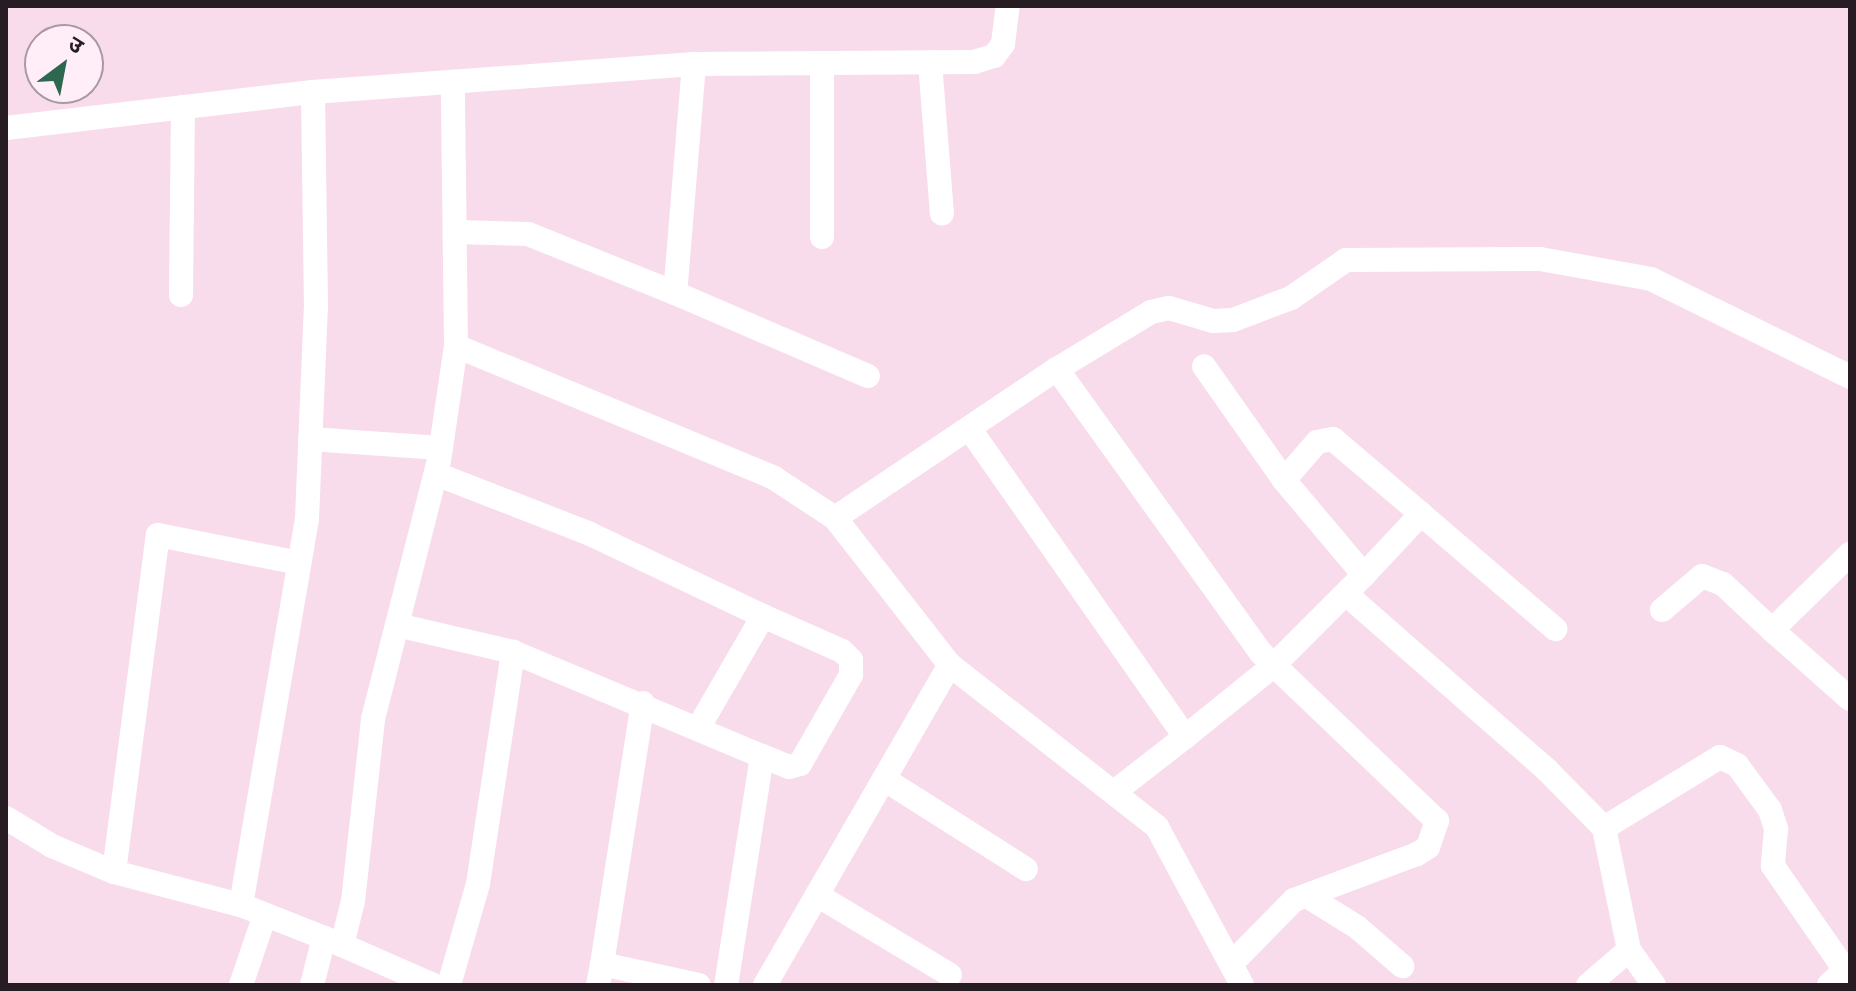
<!DOCTYPE html>
<html>
<head>
<meta charset="utf-8">
<style>
  body { margin:0 }
  #map { position:relative; width:1856px; height:991px; overflow:hidden; background:#f9dcec; font-family:"Roboto Serif","Noto Sans Devanagari",serif }
  div>[style] { position:absolute }
  .street>* { height:24px; margin:-12px; padding:0 12px; transform-origin:12px; border-radius:12px; background:#fff }
  span { translate:-50% -50%; white-space:nowrap; text-align:center; line-height:1.15; -webkit-text-stroke:8px #ffedf7; paint-order:stroke }
  .frame { position:absolute; inset:0; border:8px solid #261c22; pointer-events:none }
  .north { position:absolute; left:24px; top:24px; width:80px; height:80px; box-sizing:border-box; background:#ffedf7; border:2px solid #a899a2; border-radius:50%; rotate:32deg; font-size:22px; font-weight:700; line-height:32px; text-align:center; color:#261c22 }
  .north::after { content:''; display:block; margin:auto; width:28px; height:36px; background:#2e6750; clip-path:polygon(50% 0,100% 100%,50% 72%,0 100%) }
</style>
</head>
<body>
<div id="map">
  <div class="street">
    <div style="left:930px;top:62px;width:152px;rotate:85.5deg"></div>
    <div style="left:694px;top:64px;width:230px;rotate:94.7deg"></div>
    <div style="left:675px;top:293px;width:210px;rotate:23.3deg"></div>
    <div style="left:6px;top:128px;width:309px;rotate:-6.7deg"></div>
    <div style="left:313px;top:92px;width:382px;rotate:-4.2deg"></div>
    <div style="left:694px;top:64px;width:280px;rotate:-0.4deg"></div>
    <div style="left:974px;top:62px;width:21px;rotate:-17deg"></div>
    <div style="left:994px;top:56px;width:15px;rotate:-53deg"></div>
    <div style="left:1003px;top:44px;width:38px;rotate:-83deg"></div>
    <div style="left:457px;top:232px;width:71px;rotate:1.6deg"></div>
    <div style="left:528px;top:234px;width:158px;rotate:21.9deg"></div>
    <div style="left:822px;top:237px;width:173px;rotate:-90deg"></div>
    <div style="left:181px;top:295px;width:188px;rotate:-89.4deg"></div>
    <div style="left:456px;top:346px;width:344px;rotate:22.5deg"></div>
    <div style="left:774px;top:478px;width:73px;rotate:33.3deg"></div>
    <div style="left:835px;top:518px;width:187px;rotate:52deg"></div>
    <div style="left:950px;top:665px;width:263px;rotate:38deg"></div>
    <div style="left:1157px;top:827px;width:179px;rotate:61.7deg"></div>
    <div style="left:969px;top:428px;width:377px;rotate:55deg"></div>
    <div style="left:1185px;top:737px;width:90px;rotate:142.2deg"></div>
    <div style="left:310px;top:439px;width:131px;rotate:3.9deg"></div>
    <div style="left:436px;top:474px;width:163px;rotate:21.2deg"></div>
    <div style="left:588px;top:533px;width:194px;rotate:25.4deg"></div>
    <div style="left:763px;top:616px;width:128px;rotate:120deg"></div>
    <div style="left:1284px;top:480px;width:50px;rotate:-49deg"></div>
    <div style="left:1317px;top:442px;width:16px;rotate:-11deg"></div>
    <div style="left:1333px;top:439px;width:116px;rotate:40.4deg"></div>
    <div style="left:1421px;top:514px;width:83px;rotate:133.1deg"></div>
    <div style="left:1421px;top:514px;width:177px;rotate:40.6deg"></div>
    <div style="left:835px;top:518px;width:267px;rotate:-33.9deg"></div>
    <div style="left:1346px;top:594px;width:267px;rotate:41.2deg"></div>
    <div style="left:1547px;top:770px;width:81px;rotate:45.5deg"></div>
    <div style="left:1604px;top:828px;width:125px;rotate:78.4deg"></div>
    <div style="left:1629px;top:950px;width:43px;rotate:54.5deg"></div>
    <div style="left:1662px;top:610px;width:52px;rotate:-40.4deg"></div>
    <div style="left:1702px;top:576px;width:22px;rotate:21deg"></div>
    <div style="left:1723px;top:584px;width:67px;rotate:43.2deg"></div>
    <div style="left:1772px;top:630px;width:109px;rotate:-44.3deg"></div>
    <div style="left:397px;top:625px;width:119px;rotate:13.1deg"></div>
    <div style="left:513px;top:652px;width:270px;rotate:22.7deg"></div>
    <div style="left:762px;top:756px;width:232px;rotate:98.9deg"></div>
    <div style="left:1772px;top:630px;width:104px;rotate:41.5deg"></div>
    <div style="left:1185px;top:737px;width:113px;rotate:-38.9deg"></div>
    <div style="left:1273px;top:666px;width:129px;rotate:-45deg"></div>
    <div style="left:1364px;top:575px;width:124px;rotate:-130.1deg"></div>
    <div style="left:1284px;top:480px;width:139px;rotate:-125.1deg"></div>
    <div style="left:762px;top:756px;width:29px;rotate:22deg"></div>
    <div style="left:789px;top:767px;width:11px;rotate:-15deg"></div>
    <div style="left:800px;top:764px;width:103px;rotate:-60.2deg"></div>
    <div style="left:851px;top:675px;width:15px;rotate:-90deg"></div>
    <div style="left:851px;top:660px;width:13px;rotate:-135deg"></div>
    <div style="left:842px;top:651px;width:86px;rotate:-156.1deg"></div>
    <div style="left:884px;top:779px;width:168px;rotate:32.4deg"></div>
    <div style="left:6px;top:818px;width:54px;rotate:31.3deg"></div>
    <div style="left:52px;top:846px;width:67px;rotate:22.8deg"></div>
    <div style="left:114px;top:872px;width:131px;rotate:14.6deg"></div>
    <div style="left:241px;top:905px;width:109px;rotate:21.6deg"></div>
    <div style="left:342px;top:945px;width:45px;rotate:-76deg"></div>
    <div style="left:353px;top:901px;width:183px;rotate:-83.7deg"></div>
    <div style="left:373px;top:719px;width:266px;rotate:-75.7deg"></div>
    <div style="left:439px;top:461px;width:116px;rotate:-81.6deg"></div>
    <div style="left:456px;top:346px;width:264px;rotate:-90.7deg"></div>
    <div style="left:1604px;top:828px;width:136px;rotate:-31.5deg"></div>
    <div style="left:1720px;top:757px;width:19px;rotate:25deg"></div>
    <div style="left:1737px;top:765px;width:56px;rotate:53.7deg"></div>
    <div style="left:1770px;top:810px;width:20px;rotate:72deg"></div>
    <div style="left:1776px;top:829px;width:37px;rotate:95deg"></div>
    <div style="left:1773px;top:866px;width:126px;rotate:55.3deg"></div>
    <div style="left:114px;top:872px;width:340px;rotate:-82.6deg"></div>
    <div style="left:158px;top:535px;width:144px;rotate:11.2deg"></div>
    <div style="left:817px;top:895px;width:155px;rotate:31deg"></div>
    <div style="left:1307px;top:896px;width:59px;rotate:31.8deg"></div>
    <div style="left:1357px;top:927px;width:60px;rotate:40.9deg"></div>
    <div style="left:241px;top:905px;width:392px;rotate:-80.3deg"></div>
    <div style="left:307px;top:519px;width:211px;rotate:-87.6deg"></div>
    <div style="left:316px;top:308px;width:216px;rotate:-90.8deg"></div>
    <div style="left:342px;top:945px;width:99px;rotate:23.7deg"></div>
    <div style="left:602px;top:964px;width:264px;rotate:-81.1deg"></div>
    <div style="left:1231px;top:964px;width:90px;rotate:-45.5deg"></div>
    <div style="left:1294px;top:900px;width:131px;rotate:-20.5deg"></div>
    <div style="left:1417px;top:854px;width:13px;rotate:-32deg"></div>
    <div style="left:1428px;top:847px;width:28px;rotate:-71deg"></div>
    <div style="left:1437px;top:821px;width:243px;rotate:-136.3deg"></div>
    <div style="left:1261px;top:653px;width:350px;rotate:-125.7deg"></div>
    <div style="left:1057px;top:369px;width:110px;rotate:-31.2deg"></div>
    <div style="left:1151px;top:312px;width:18px;rotate:-13deg"></div>
    <div style="left:1169px;top:308px;width:46px;rotate:16.5deg"></div>
    <div style="left:1213px;top:321px;width:20px;rotate:-3deg"></div>
    <div style="left:1233px;top:320px;width:62px;rotate:-20.8deg"></div>
    <div style="left:1291px;top:298px;width:67px;rotate:-34.6deg"></div>
    <div style="left:1346px;top:260px;width:194px;rotate:-0.3deg"></div>
    <div style="left:1540px;top:259px;width:113px;rotate:10.2deg"></div>
    <div style="left:1651px;top:279px;width:222px;rotate:26.2deg"></div>
    <div style="left:241px;top:985px;width:74px;rotate:-71.1deg"></div>
    <div style="left:312px;top:985px;width:49px;rotate:-75.7deg"></div>
    <div style="left:449px;top:985px;width:105px;rotate:-74deg"></div>
    <div style="left:478px;top:884px;width:235px;rotate:-81.4deg"></div>
    <div style="left:598px;top:985px;width:21px;rotate:-79deg"></div>
    <div style="left:602px;top:964px;width:99px;rotate:12.2deg"></div>
    <div style="left:765px;top:985px;width:370px;rotate:-60deg"></div>
    <div style="left:1588px;top:985px;width:54px;rotate:-40.5deg"></div>
    <div style="left:1829px;top:985px;width:29px;rotate:-44deg"></div>
  </div>
  <div class="frame"></div>
  <div class="north">उ</div>
</div>
</body>
</html>
